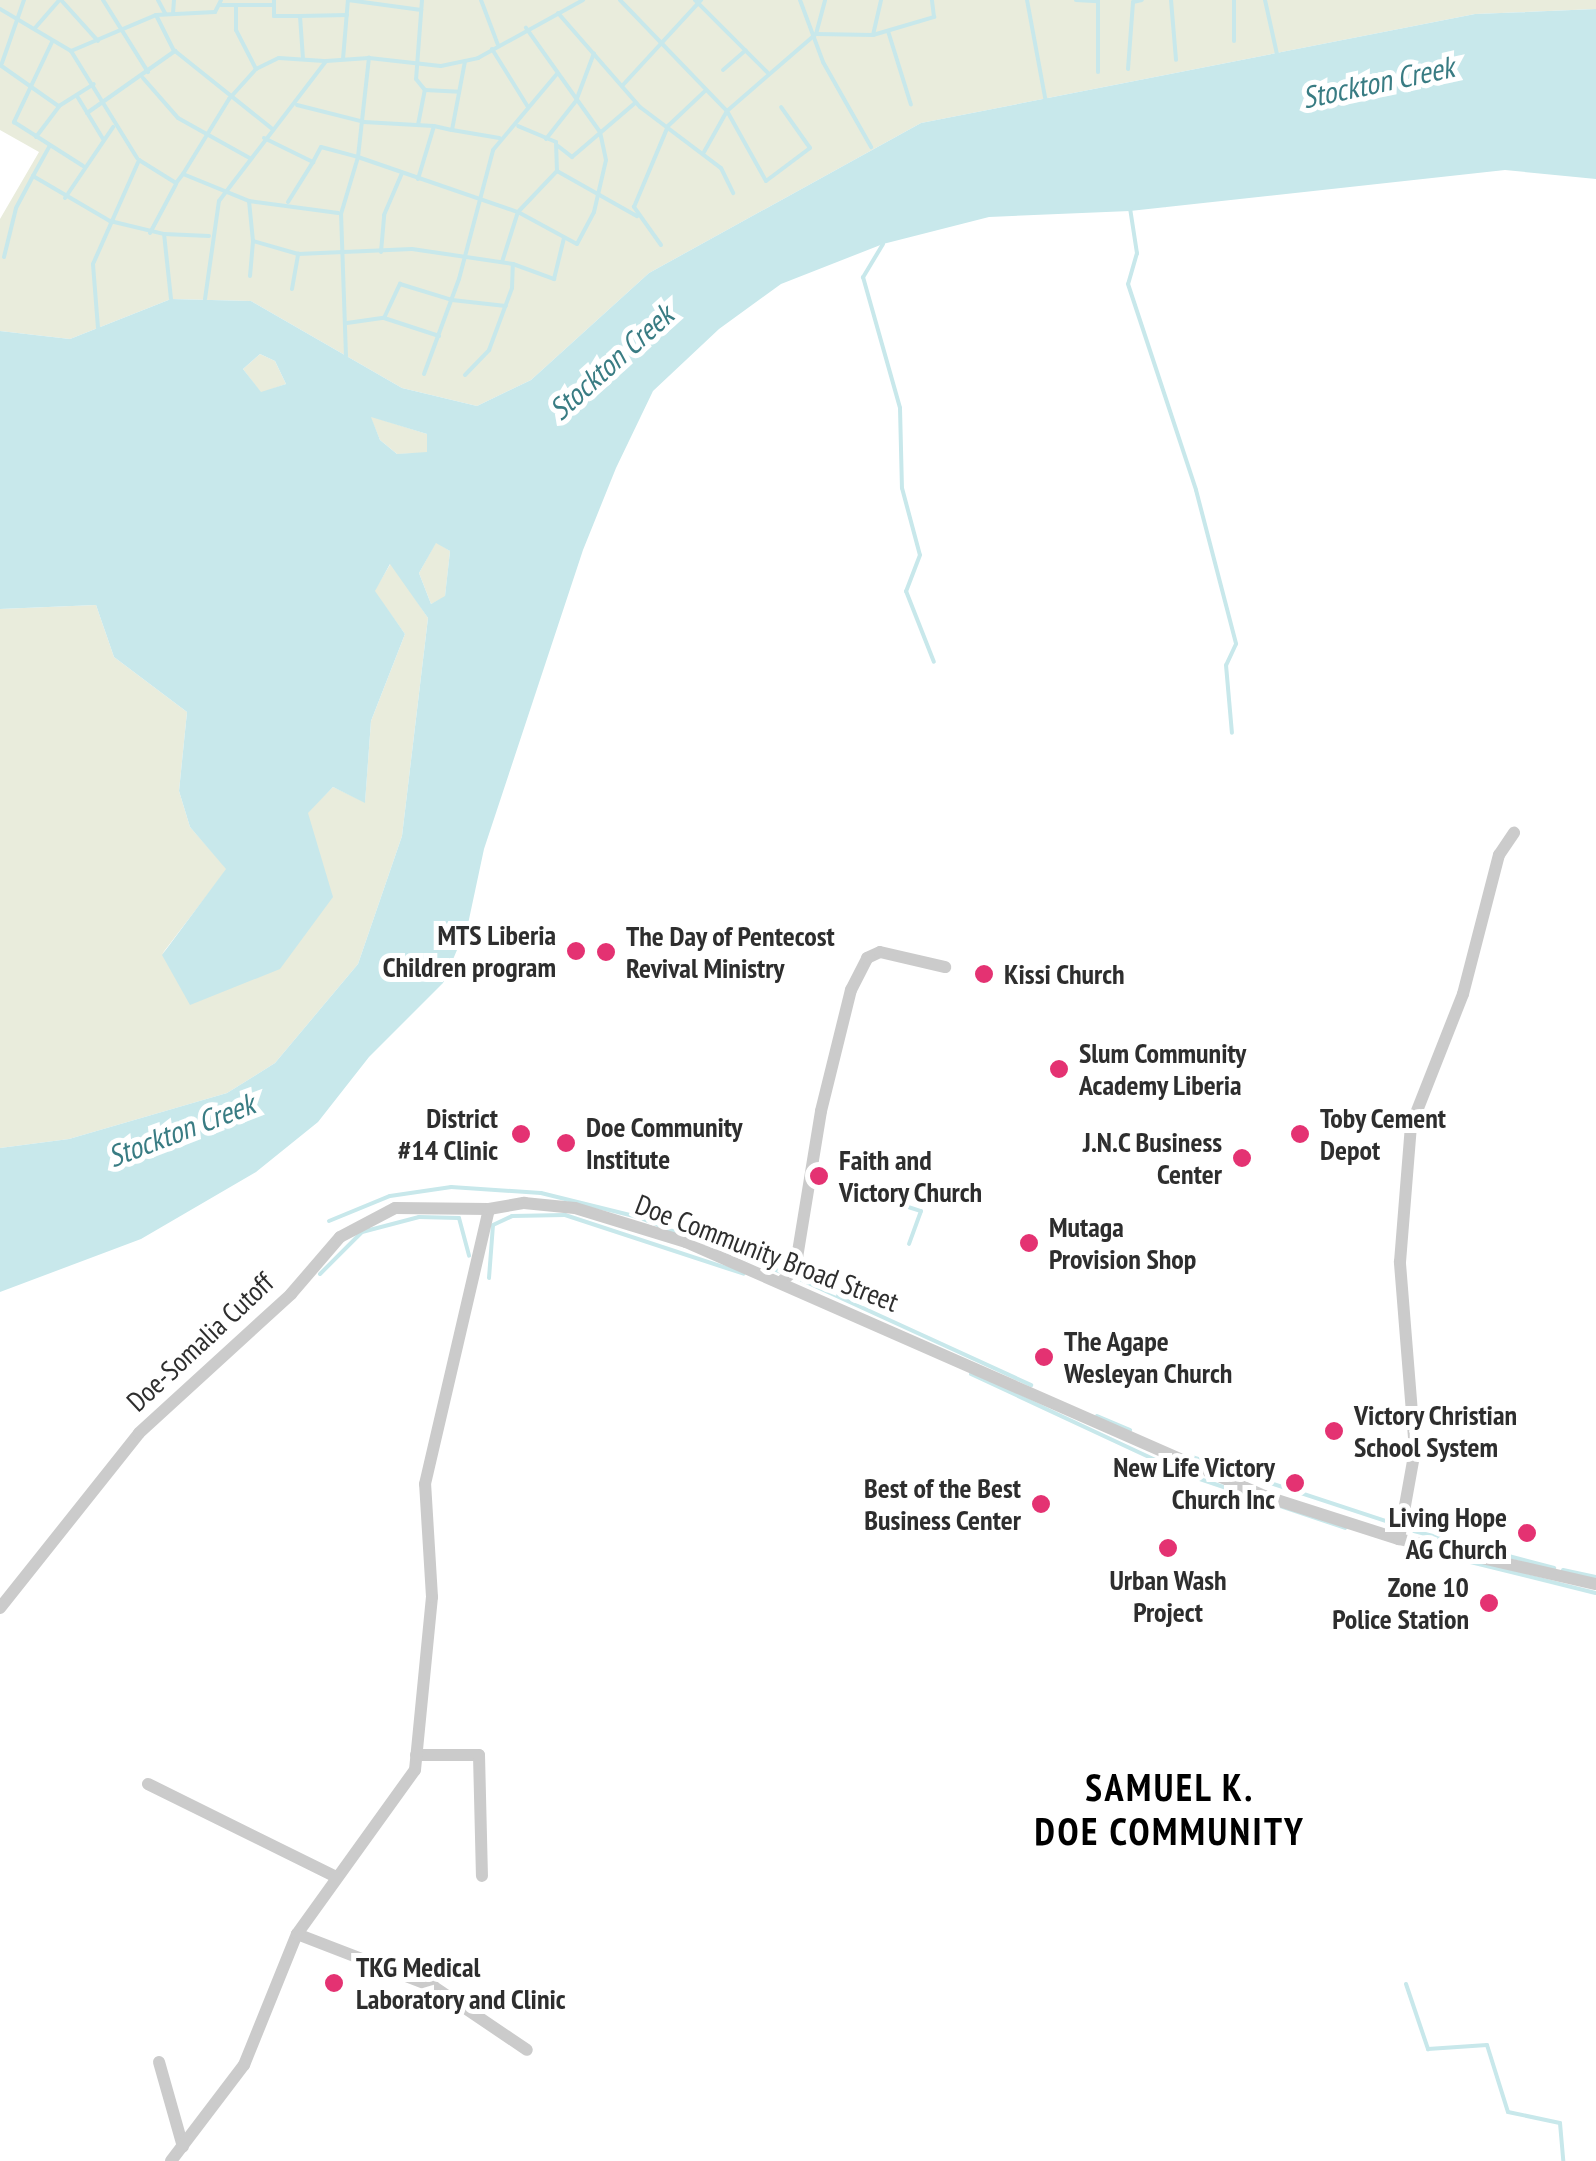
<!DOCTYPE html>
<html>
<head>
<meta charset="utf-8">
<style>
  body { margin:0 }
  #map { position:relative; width:1596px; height:2161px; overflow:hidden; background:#fff; font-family:"PT Sans Narrow",sans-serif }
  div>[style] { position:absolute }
  .green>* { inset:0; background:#e9ecdc }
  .water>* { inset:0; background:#c8e8eb }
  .stream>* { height:4px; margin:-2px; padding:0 2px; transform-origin:2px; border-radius:2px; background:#c8e8eb }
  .street>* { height:12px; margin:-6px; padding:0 6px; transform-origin:6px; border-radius:6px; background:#cbcbcb }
  .dots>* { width:28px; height:28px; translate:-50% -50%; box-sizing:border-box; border:5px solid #fff; border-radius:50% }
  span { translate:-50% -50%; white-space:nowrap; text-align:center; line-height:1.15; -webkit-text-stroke:10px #fff; paint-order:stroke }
  .poi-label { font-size:28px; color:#2e2e2e; font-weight:700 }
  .right { translate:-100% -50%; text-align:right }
  .left { translate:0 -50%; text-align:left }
  .street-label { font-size:28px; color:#2e2e2e }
  .water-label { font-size:30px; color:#397c83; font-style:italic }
  .district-label { font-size:38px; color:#000; font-weight:700; letter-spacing:2.5px }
</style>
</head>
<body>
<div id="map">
  <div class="green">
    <div style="clip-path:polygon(0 0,1596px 0,1596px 9px,1475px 14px,921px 123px,649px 273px,531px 380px,477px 406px,402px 388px,251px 301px,171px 299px,70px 339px,0 331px,0 219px,39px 152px,0 130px)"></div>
    <div style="clip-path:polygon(260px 354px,275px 361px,286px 384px,261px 393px,243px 369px)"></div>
    <div style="clip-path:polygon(370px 416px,427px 434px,428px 453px,397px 454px,380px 440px)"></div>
    <div style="clip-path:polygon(436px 542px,450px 551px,445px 597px,431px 604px,419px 573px)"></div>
    <div style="clip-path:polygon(391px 563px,428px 618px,402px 836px,358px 964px,275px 1063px,227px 1093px,69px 1139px,0 1148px,0 609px,96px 605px,114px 657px,187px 712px,179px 791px,190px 827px,227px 869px,162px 954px,333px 787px,365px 802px,371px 721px,405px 634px,374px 591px)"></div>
  </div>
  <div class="water">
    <div style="clip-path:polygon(evenodd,1596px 9px,1596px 179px,1505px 170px,1130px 211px,989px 217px,883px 244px,781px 284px,719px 329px,653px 391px,616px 468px,583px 550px,484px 849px,468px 924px,443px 983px,369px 1057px,318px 1122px,256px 1172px,141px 1239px,0 1292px,0 1148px,69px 1139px,227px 1093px,275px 1063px,358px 964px,402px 836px,428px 618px,390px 564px,375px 591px,405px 634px,371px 721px,365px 803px,333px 787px,308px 813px,333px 897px,280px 969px,190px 1005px,162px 955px,226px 869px,190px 827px,179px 791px,187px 712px,114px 657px,96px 605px,0 609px,0 331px,70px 339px,171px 299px,251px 301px,402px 388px,477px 406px,531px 380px,649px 273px,921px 123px,1475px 14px,1596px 9px,260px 354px,275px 361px,286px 384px,261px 392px,243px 369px,260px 354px,1596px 9px,371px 417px,427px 434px,427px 452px,397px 454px,380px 440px,371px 417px,1596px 9px,436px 543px,450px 551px,445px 596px,431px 604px,419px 573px,436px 543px)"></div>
  </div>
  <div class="stream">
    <div style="left:61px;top:0;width:55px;rotate:47.9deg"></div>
    <div style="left:103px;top:0;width:85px;rotate:58deg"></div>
    <div style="left:158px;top:0;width:15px;rotate:62deg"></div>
    <div style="left:348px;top:0;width:74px;rotate:7.8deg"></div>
    <div style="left:422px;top:0;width:79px;rotate:94.3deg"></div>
    <div style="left:416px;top:79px;width:14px;rotate:51deg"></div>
    <div style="left:481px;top:0;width:48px;rotate:69.3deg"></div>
    <div style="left:620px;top:0;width:154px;rotate:46.1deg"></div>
    <div style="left:727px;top:111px;width:80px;rotate:60.9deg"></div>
    <div style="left:766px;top:181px;width:55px;rotate:-36.9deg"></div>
    <div style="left:810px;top:148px;width:50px;rotate:-125.3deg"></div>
    <div style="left:695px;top:0;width:102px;rotate:45deg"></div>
    <div style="left:800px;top:0;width:66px;rotate:69.6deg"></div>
    <div style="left:823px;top:62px;width:98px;rotate:60.5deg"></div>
    <div style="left:1027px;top:0;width:105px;rotate:79.5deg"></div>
    <div style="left:1076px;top:0;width:22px;rotate:3deg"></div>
    <div style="left:1098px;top:1px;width:71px;rotate:90deg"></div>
    <div style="left:1171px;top:0;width:60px;rotate:85.2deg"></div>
    <div style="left:1234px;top:0;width:41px;rotate:90deg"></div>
    <div style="left:1265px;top:0;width:55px;rotate:77.5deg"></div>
    <div style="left:221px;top:5px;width:53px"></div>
    <div style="left:274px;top:5px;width:5px;rotate:-90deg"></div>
    <div style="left:274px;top:5px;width:11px;rotate:90deg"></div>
    <div style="left:274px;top:16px;width:25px"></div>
    <div style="left:0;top:9px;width:82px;rotate:30.6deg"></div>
    <div style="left:71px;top:51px;width:126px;rotate:58.3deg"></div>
    <div style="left:558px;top:13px;width:125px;rotate:48.9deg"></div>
    <div style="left:640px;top:107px;width:101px;rotate:37deg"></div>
    <div style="left:721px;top:168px;width:28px;rotate:64deg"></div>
    <div style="left:173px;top:14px;width:14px;rotate:-86deg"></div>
    <div style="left:156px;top:15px;width:40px;rotate:63.4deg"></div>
    <div style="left:35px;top:28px;width:37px;rotate:-49deg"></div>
    <div style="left:888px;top:31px;width:77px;rotate:72.7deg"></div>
    <div style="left:816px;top:34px;width:35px;rotate:-75deg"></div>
    <div style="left:873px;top:35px;width:36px;rotate:-77deg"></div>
    <div style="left:52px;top:42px;width:89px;rotate:115.4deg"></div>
    <div style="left:14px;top:122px;width:82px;rotate:32.5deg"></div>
    <div style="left:492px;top:49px;width:68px;rotate:58.2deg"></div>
    <div style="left:71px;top:51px;width:92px;rotate:-23deg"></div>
    <div style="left:156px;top:15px;width:59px;rotate:-2.9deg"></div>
    <div style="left:215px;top:12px;width:13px;rotate:-63deg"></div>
    <div style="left:303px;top:59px;width:43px;rotate:-94deg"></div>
    <div style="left:300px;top:16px;width:47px;rotate:-1.2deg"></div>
    <div style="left:343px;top:59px;width:59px;rotate:-85.2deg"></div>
    <div style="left:2px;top:63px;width:67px;rotate:-70.8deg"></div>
    <div style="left:0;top:65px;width:70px;rotate:35.1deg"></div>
    <div style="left:256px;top:69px;width:25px;rotate:-26deg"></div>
    <div style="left:279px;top:58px;width:45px;rotate:3.8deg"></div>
    <div style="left:1128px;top:69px;width:67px;rotate:-85.7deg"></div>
    <div style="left:1133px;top:2px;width:9px;rotate:-13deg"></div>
    <div style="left:723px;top:70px;width:30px;rotate:-41deg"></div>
    <div style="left:143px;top:78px;width:53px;rotate:48.8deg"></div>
    <div style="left:178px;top:118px;width:82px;rotate:29.1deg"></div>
    <div style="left:622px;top:86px;width:117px;rotate:-47.4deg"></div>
    <div style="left:77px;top:96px;width:50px;rotate:58.8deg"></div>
    <div style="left:297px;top:105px;width:69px;rotate:14.2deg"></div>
    <div style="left:364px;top:122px;width:70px;rotate:3.3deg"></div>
    <div style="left:87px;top:113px;width:108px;rotate:-35.2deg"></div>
    <div style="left:175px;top:51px;width:123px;rotate:38.7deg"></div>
    <div style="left:418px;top:125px;width:36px;rotate:-79deg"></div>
    <div style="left:425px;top:90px;width:34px;rotate:3deg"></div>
    <div style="left:452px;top:130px;width:48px;rotate:9.7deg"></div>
    <div style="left:36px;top:137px;width:39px;rotate:-53deg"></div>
    <div style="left:59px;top:106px;width:41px;rotate:-32.2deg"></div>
    <div style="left:264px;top:138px;width:55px;rotate:26.1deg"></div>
    <div style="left:313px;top:162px;width:17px;rotate:-62deg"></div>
    <div style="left:321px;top:147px;width:38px;rotate:15deg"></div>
    <div style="left:358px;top:157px;width:169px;rotate:19deg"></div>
    <div style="left:518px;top:212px;width:67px;rotate:28.5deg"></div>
    <div style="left:577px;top:244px;width:36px;rotate:-62deg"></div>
    <div style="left:594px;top:212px;width:53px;rotate:-77deg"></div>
    <div style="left:606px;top:160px;width:29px;rotate:-102deg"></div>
    <div style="left:600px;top:132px;width:128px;rotate:-125.4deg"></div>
    <div style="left:546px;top:139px;width:48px;rotate:-51.7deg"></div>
    <div style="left:576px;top:101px;width:51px;rotate:-69.4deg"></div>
    <div style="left:558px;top:146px;width:18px;rotate:38deg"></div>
    <div style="left:572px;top:157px;width:83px;rotate:-40.6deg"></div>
    <div style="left:704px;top:152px;width:47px;rotate:-60.7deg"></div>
    <div style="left:727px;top:111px;width:118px;rotate:-40.9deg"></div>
    <div style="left:816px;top:34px;width:57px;rotate:1deg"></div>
    <div style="left:873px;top:35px;width:64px;rotate:-16.4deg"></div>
    <div style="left:934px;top:17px;width:17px;rotate:-97deg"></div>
    <div style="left:557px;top:171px;width:92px;rotate:29.4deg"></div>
    <div style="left:183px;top:174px;width:88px;rotate:-58.5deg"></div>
    <div style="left:229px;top:99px;width:40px;rotate:-48deg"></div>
    <div style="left:256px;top:69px;width:44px;rotate:-117.1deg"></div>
    <div style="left:236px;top:30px;width:24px;rotate:-90deg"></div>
    <div style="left:33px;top:176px;width:33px;rotate:-61deg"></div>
    <div style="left:418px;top:179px;width:55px;rotate:-73.2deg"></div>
    <div style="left:434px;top:126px;width:18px;rotate:13deg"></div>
    <div style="left:452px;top:130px;width:70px;rotate:-79.3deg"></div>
    <div style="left:65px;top:198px;width:86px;rotate:-55.9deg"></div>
    <div style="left:249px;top:201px;width:40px;rotate:84.3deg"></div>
    <div style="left:253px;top:241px;width:47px;rotate:16.1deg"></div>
    <div style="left:298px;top:254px;width:114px;rotate:-2.5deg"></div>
    <div style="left:412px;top:249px;width:102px;rotate:8.4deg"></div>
    <div style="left:513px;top:264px;width:44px;rotate:20.1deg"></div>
    <div style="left:554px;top:279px;width:42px;rotate:-76.3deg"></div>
    <div style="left:288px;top:202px;width:47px;rotate:-58deg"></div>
    <div style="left:1130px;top:208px;width:46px;rotate:81.2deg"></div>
    <div style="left:1137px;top:253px;width:32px;rotate:106deg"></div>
    <div style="left:1128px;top:284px;width:217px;rotate:71.7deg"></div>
    <div style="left:1196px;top:490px;width:159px;rotate:75.4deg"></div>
    <div style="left:1236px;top:644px;width:23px;rotate:115deg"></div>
    <div style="left:1226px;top:665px;width:68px;rotate:85deg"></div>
    <div style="left:150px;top:233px;width:55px;rotate:-62deg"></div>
    <div style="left:883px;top:244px;width:39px;rotate:121deg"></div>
    <div style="left:863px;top:277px;width:136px;rotate:74.2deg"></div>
    <div style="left:900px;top:408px;width:80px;rotate:88.6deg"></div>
    <div style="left:902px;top:488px;width:69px;rotate:75deg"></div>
    <div style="left:920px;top:555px;width:39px;rotate:111deg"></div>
    <div style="left:906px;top:591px;width:76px;rotate:68.5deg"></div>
    <div style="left:661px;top:245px;width:47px;rotate:-125.4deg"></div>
    <div style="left:634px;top:207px;width:88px;rotate:-67.2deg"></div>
    <div style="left:668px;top:126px;width:50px;rotate:-43.4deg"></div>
    <div style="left:381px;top:252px;width:37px;rotate:-85deg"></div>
    <div style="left:384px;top:215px;width:46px;rotate:-66.8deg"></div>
    <div style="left:4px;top:257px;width:50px;rotate:-76.2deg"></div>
    <div style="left:16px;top:208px;width:36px;rotate:-62deg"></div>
    <div style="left:33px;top:176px;width:89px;rotate:30.3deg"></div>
    <div style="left:110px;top:221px;width:56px;rotate:13.5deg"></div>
    <div style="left:502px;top:262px;width:52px;rotate:-72.3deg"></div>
    <div style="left:518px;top:212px;width:57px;rotate:-46.4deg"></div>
    <div style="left:557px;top:171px;width:29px;rotate:-92deg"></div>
    <div style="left:556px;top:142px;width:41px;rotate:-157.2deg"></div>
    <div style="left:250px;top:276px;width:35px;rotate:-85deg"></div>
    <div style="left:292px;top:289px;width:36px;rotate:-80deg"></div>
    <div style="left:171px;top:299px;width:65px;rotate:-96.1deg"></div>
    <div style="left:164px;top:234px;width:45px;rotate:2.5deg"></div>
    <div style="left:205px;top:299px;width:99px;rotate:-81.9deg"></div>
    <div style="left:219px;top:201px;width:176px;rotate:-52.6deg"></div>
    <div style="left:326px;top:61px;width:43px;rotate:-4deg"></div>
    <div style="left:384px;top:318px;width:38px;rotate:-65deg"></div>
    <div style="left:400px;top:284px;width:54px;rotate:17.1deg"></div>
    <div style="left:452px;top:300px;width:54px;rotate:6.3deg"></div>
    <div style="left:347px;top:323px;width:37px;rotate:-8deg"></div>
    <div style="left:384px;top:318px;width:58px;rotate:18.1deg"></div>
    <div style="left:98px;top:328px;width:64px;rotate:-94.5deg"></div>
    <div style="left:93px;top:264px;width:114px;rotate:-66.1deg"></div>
    <div style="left:139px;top:160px;width:44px;rotate:31.9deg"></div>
    <div style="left:176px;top:183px;width:11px;rotate:-52deg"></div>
    <div style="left:183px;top:174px;width:71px;rotate:22.2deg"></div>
    <div style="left:249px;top:201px;width:90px;rotate:7.7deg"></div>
    <div style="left:346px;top:356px;width:142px;rotate:-92deg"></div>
    <div style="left:341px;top:214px;width:59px;rotate:-73.4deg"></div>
    <div style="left:358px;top:157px;width:100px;rotate:-83.7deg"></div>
    <div style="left:369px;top:58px;width:72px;rotate:6.3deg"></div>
    <div style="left:441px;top:66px;width:38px;rotate:-12deg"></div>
    <div style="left:478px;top:58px;width:120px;rotate:-28.9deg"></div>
    <div style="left:424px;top:374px;width:101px;rotate:-69.8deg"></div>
    <div style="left:459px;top:279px;width:133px;rotate:-75.2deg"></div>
    <div style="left:493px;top:150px;width:98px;rotate:-50deg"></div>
    <div style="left:465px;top:375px;width:35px;rotate:-46deg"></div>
    <div style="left:489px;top:350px;width:66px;rotate:-69.6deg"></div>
    <div style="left:512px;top:288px;width:24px;rotate:-88deg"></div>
    <div style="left:902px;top:1205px;width:20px;rotate:18deg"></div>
    <div style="left:921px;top:1211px;width:35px;rotate:110deg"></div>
    <div style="left:643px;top:1219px;width:45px;rotate:22deg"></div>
    <div style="left:329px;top:1221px;width:66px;rotate:-22.3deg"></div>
    <div style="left:390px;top:1196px;width:62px;rotate:-8.4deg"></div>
    <div style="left:451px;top:1187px;width:90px;rotate:3.8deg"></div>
    <div style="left:541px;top:1193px;width:104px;rotate:13.9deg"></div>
    <div style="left:699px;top:1241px;width:91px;rotate:20.6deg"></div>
    <div style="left:320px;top:1274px;width:59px;rotate:-45deg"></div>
    <div style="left:362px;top:1232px;width:59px;rotate:-14.7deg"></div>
    <div style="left:419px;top:1217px;width:40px;rotate:1.4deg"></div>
    <div style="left:459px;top:1218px;width:39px;rotate:75deg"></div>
    <div style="left:793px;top:1276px;width:262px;rotate:24.6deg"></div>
    <div style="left:489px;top:1278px;width:53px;rotate:-85.7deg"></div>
    <div style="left:493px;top:1225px;width:21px;rotate:-25deg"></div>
    <div style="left:512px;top:1216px;width:53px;rotate:-1.1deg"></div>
    <div style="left:565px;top:1215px;width:188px;rotate:18.2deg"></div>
    <div style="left:971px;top:1374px;width:236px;rotate:25deg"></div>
    <div style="left:1185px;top:1474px;width:169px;rotate:18.6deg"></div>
    <div style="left:1097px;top:1416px;width:36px;rotate:23deg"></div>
    <div style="left:1189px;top:1456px;width:210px;rotate:18.3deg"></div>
    <div style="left:1414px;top:1531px;width:145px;rotate:14.8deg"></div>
    <div style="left:1446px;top:1556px;width:154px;rotate:13.9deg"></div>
    <div style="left:1563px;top:1570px;width:34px;rotate:12deg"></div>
    <div style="left:1406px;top:1984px;width:69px;rotate:71.3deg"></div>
    <div style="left:1428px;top:2049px;width:59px;rotate:-3.9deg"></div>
    <div style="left:1487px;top:2045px;width:70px;rotate:72.6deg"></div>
    <div style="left:1508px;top:2112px;width:53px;rotate:11.9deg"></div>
    <div style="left:1560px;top:2123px;width:38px;rotate:85deg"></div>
  </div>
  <div class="street">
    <div style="left:783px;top:1280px;width:16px;rotate:-40deg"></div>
    <div style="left:795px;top:1270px;width:161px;rotate:-80.7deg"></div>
    <div style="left:821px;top:1111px;width:125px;rotate:-76.1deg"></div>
    <div style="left:851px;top:990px;width:36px;rotate:-63deg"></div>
    <div style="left:867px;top:958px;width:14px;rotate:-25deg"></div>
    <div style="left:880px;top:952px;width:67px;rotate:13deg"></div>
    <div style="left:1399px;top:1539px;width:90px;rotate:-79.8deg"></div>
    <div style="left:1415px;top:1450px;width:189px;rotate:-94.6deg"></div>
    <div style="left:1400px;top:1262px;width:136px;rotate:-85.4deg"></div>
    <div style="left:1411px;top:1126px;width:142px;rotate:-68.5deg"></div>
    <div style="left:1463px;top:994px;width:144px;rotate:-75.5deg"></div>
    <div style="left:1499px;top:855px;width:27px;rotate:-56deg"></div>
    <div style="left:0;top:1608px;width:223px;rotate:-51.5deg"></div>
    <div style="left:139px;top:1433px;width:206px;rotate:-42.4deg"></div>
    <div style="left:291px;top:1294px;width:75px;rotate:-49.3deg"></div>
    <div style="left:340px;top:1237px;width:62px;rotate:-27.8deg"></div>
    <div style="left:395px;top:1208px;width:94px;rotate:0.6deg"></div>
    <div style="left:416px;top:1755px;width:63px"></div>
    <div style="left:479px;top:1755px;width:121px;rotate:88.6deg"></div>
    <div style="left:148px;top:1784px;width:208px;rotate:26.3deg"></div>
    <div style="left:297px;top:1934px;width:147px;rotate:21.1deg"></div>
    <div style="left:434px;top:1987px;width:112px;rotate:34.1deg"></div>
    <div style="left:159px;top:2062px;width:88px;rotate:74.2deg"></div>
    <div style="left:171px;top:2161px;width:121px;rotate:-52.8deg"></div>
    <div style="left:244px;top:2065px;width:141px;rotate:-68deg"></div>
    <div style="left:297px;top:1934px;width:202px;rotate:-54.3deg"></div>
    <div style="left:415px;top:1770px;width:174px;rotate:-84.4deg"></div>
    <div style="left:432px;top:1597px;width:113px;rotate:-93.5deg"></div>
    <div style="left:425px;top:1484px;width:282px;rotate:-76.9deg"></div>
    <div style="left:489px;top:1209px;width:36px;rotate:-10deg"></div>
    <div style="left:524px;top:1203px;width:51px;rotate:5.6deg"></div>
    <div style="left:575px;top:1208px;width:116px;rotate:17deg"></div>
    <div style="left:686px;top:1242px;width:631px;rotate:23.72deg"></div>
    <div style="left:1264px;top:1496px;width:142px;rotate:17.7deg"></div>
    <div style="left:1399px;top:1539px;width:202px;rotate:12.9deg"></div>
  </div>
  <div class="dots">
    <div style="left:576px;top:951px;background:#e43272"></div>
    <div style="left:606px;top:952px;background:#e43272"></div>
    <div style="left:984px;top:974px;background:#e43272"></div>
    <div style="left:1059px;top:1069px;background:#e43272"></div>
    <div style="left:521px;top:1134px;background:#e43272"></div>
    <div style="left:1300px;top:1134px;background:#e43272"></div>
    <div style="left:566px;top:1143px;background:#e43272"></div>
    <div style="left:1242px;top:1158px;background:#e43272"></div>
    <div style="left:819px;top:1176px;background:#e43272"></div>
    <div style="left:1029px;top:1243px;background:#e43272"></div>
    <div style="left:1044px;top:1357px;background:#e43272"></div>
    <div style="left:1334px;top:1431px;background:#e43272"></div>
    <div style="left:1295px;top:1483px;background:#e43272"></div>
    <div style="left:1041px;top:1504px;background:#e43272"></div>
    <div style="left:1527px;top:1533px;background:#e43272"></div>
    <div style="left:1168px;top:1548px;background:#e43272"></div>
    <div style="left:1489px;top:1603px;background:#e43272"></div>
    <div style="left:334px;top:1983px;background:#e43272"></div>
  </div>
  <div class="poi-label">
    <span class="right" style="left:556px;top:951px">MTS Liberia<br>Children program</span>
    <span class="left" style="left:626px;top:952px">The Day of Pentecost<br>Revival Ministry</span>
    <span class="left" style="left:1004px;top:974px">Kissi Church</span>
    <span class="left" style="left:1079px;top:1069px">Slum Community<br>Academy Liberia</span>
    <span class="right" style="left:498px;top:1134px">District<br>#14 Clinic</span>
    <span class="left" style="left:1320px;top:1134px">Toby Cement<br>Depot</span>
    <span class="left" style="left:586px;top:1143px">Doe Community<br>Institute</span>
    <span class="right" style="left:1222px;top:1158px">J.N.C Business<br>Center</span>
    <span class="left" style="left:839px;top:1176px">Faith and<br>Victory Church</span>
    <span class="left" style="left:1049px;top:1243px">Mutaga<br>Provision Shop</span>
    <span class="left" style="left:1064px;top:1357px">The Agape<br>Wesleyan Church</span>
    <span class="left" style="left:1354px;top:1431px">Victory Christian<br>School System</span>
    <span class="right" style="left:1275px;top:1483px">New Life Victory<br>Church Inc</span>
    <span class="right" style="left:1021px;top:1504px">Best of the Best<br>Business Center</span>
    <span class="right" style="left:1507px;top:1533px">Living Hope<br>AG Church</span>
    <span style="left:1168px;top:1596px">Urban Wash<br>Project</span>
    <span class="right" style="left:1469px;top:1603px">Zone 10<br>Police Station</span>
    <span class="left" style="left:356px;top:1983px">TKG Medical<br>Laboratory and Clinic</span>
  </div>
  <div class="street-label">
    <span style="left:767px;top:1253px;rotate:21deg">Doe Community Broad Street</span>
    <span style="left:200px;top:1342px;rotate:-43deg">Doe-Somalia Cutoff</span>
  </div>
  <div class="water-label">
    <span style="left:1378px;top:82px;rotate:-12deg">Stockton Creek</span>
    <span style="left:611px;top:362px;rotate:-42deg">Stockton Creek</span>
    <span style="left:181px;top:1130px;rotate:-21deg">Stockton Creek</span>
  </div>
  <div class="district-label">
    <span style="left:1170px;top:1809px">SAMUEL K.<br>DOE COMMUNITY</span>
  </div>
</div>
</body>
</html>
